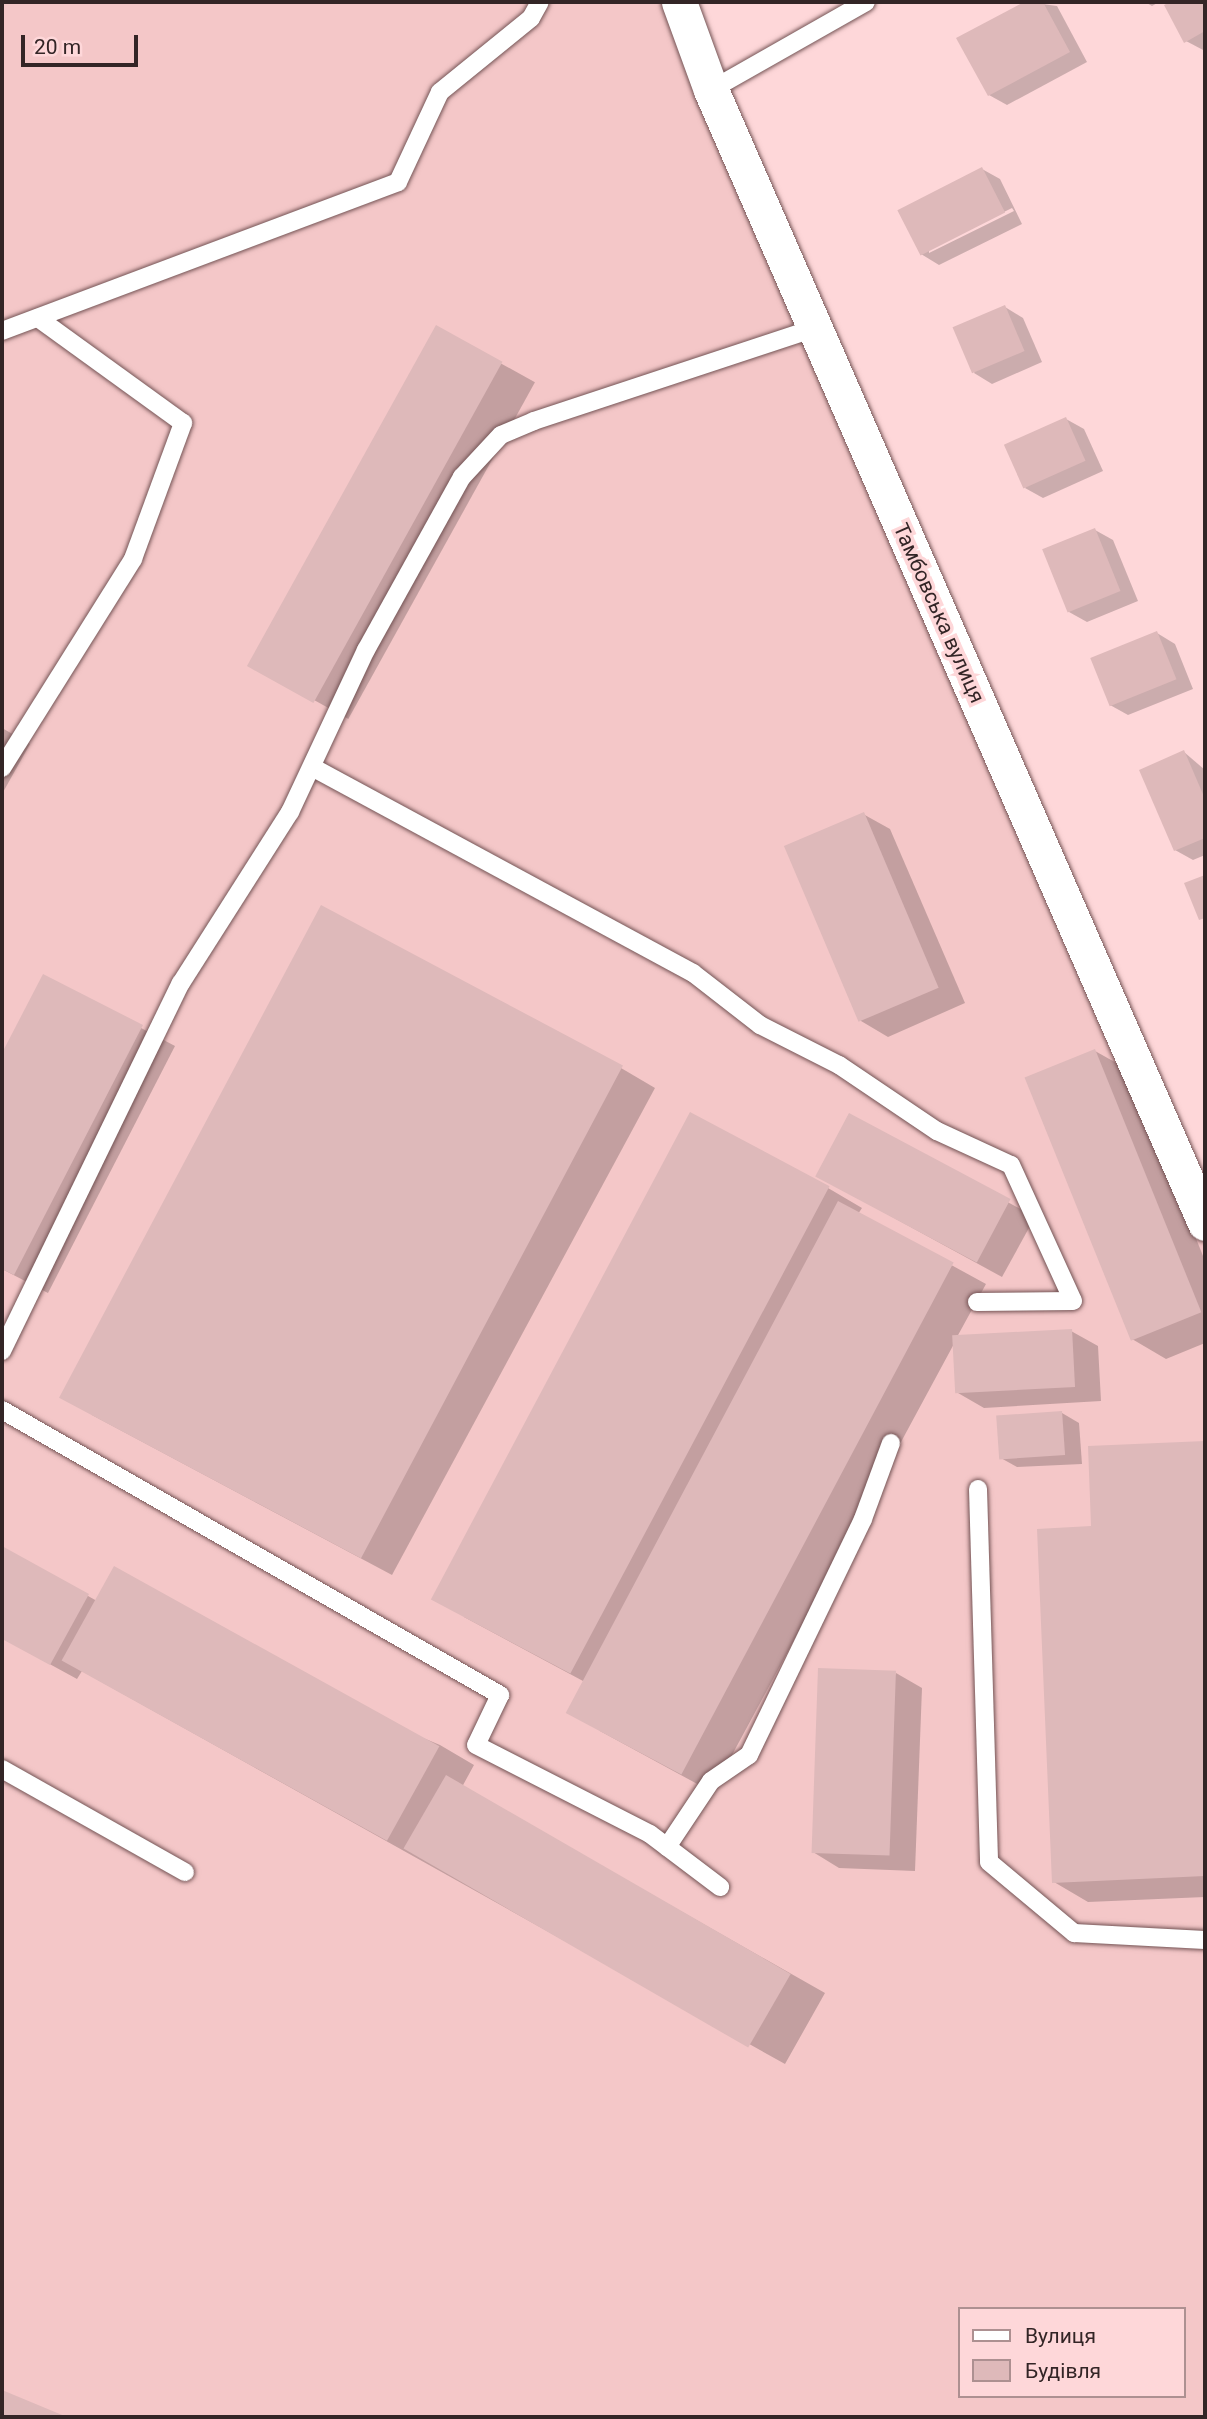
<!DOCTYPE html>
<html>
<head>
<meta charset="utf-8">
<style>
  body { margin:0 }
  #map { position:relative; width:1207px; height:2419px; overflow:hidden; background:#fed7d9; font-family:Roboto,sans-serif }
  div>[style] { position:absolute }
  .built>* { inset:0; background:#f4c7c8 }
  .shadow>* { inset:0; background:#0003; transform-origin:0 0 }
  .building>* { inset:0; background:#deb9ba; transform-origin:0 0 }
  .roads { filter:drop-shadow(0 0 2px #745455) drop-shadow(0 0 2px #745455) }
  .lane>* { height:18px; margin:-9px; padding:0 9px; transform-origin:9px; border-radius:9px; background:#fff }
  .street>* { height:35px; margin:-17.5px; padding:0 17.5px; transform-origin:17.5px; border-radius:17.5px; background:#fff }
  span { translate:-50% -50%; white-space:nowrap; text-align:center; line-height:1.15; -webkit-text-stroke:7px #fed7d9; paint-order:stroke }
  .street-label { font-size:21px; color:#332526 }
  .frame { position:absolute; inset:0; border:4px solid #332526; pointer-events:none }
  .legend { position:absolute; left:958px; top:2307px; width:228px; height:91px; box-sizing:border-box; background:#fed7d9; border:2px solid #ad9091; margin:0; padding:9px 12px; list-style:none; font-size:21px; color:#332526 }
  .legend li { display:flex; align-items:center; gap:14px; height:35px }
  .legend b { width:35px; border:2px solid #ad9091 }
  .scale { position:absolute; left:21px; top:35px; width:117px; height:32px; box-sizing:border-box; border:4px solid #332526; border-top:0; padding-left:9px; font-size:21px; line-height:24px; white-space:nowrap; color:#332526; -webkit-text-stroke:5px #fed7d9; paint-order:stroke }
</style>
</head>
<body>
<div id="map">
  <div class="built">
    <div style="clip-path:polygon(evenodd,2px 2px,682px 2px,1205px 1225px,1205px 2417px,2px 2417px,2px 2px,960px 2309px,1184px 2309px,1184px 2396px,960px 2396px,960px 2309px)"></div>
  </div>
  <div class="shadow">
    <div style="clip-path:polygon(1028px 2px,1057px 6px,1087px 62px,1007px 105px,989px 95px,959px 39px)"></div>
    <div style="clip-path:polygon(1145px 2px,1159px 2px,1152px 6px)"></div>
    <div style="clip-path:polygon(1174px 2px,1205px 2px,1205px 51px,1186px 41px,1166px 6px)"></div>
    <div style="clip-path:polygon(evenodd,982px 169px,1000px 179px,1022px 224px,939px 265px,921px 254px,982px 169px,1012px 208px,1014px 211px,929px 253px,929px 249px,1012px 208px)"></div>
    <div style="clip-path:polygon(1005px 307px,1023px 318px,1042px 362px,992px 384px,974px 373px)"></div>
    <div style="left:437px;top:328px;width:112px;height:385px;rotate:29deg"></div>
    <div style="clip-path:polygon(1066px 419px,1084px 429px,1103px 471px,1043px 498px,1025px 488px)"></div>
    <div style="clip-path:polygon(1095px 530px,1113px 540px,1138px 601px,1087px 622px,1069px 612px)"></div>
    <div style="clip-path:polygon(1157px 633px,1175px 644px,1193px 689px,1128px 715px,1110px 705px)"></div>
    <div style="clip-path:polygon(2px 728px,30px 744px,2px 794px)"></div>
    <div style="clip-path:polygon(1184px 752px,1205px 770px,1205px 855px,1193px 860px,1175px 850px)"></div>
    <div style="clip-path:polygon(863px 814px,890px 829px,965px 1003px,888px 1037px,861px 1021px)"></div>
    <div style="clip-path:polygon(43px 976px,175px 1046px,48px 1293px,2px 1269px,2px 1057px)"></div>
    <div style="clip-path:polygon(1095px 1051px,1129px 1070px,1205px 1261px,1205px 1343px,1166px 1359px,1132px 1339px)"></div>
    <div style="clip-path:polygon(621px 1068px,655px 1088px,392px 1575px,92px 1415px)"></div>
    <div style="clip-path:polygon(850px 1115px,1035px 1217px,1002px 1277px,843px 1190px)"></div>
    <div style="clip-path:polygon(828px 1188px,862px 1208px,858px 1214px,986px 1284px,957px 1337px,1071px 1331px,1098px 1346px,1101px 1401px,984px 1408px,958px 1393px,955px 1342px,712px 1792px,600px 1731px,583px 1681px,464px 1617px)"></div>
    <div style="clip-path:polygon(1062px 1413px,1079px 1423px,1082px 1464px,1017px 1467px,999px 1457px)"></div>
    <div style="clip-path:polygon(1205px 1443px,1205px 1897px,1088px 1902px,1054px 1882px,1093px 1528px,1089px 1448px)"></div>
    <div style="clip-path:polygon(2px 1548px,97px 1601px,440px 1745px,474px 1765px,462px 1787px,825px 1993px,785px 2064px,82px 1671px,77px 1679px,2px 1638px)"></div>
    <div style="clip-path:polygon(896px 1673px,922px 1688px,915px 1871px,839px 1868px,813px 1852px)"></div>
  </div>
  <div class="building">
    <div style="clip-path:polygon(1024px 2px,1043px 2px,1070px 52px,988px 96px,956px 38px)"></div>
    <div style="clip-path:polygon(1170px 2px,1205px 2px,1205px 31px,1184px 43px,1164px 5px)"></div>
    <div style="left:982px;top:167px;width:51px;height:95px;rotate:63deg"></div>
    <div style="left:1005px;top:305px;width:50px;height:57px;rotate:67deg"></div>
    <div style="left:436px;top:325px;width:76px;height:390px;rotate:29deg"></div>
    <div style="left:1066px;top:417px;width:48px;height:68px;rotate:66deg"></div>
    <div style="left:1095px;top:528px;width:68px;height:57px;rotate:68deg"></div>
    <div style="left:1157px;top:631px;width:52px;height:72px;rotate:68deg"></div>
    <div style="clip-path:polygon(1184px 750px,1205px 799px,1205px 838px,1174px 851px,1139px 770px)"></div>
    <div style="left:864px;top:812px;width:191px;height:87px;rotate:67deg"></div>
    <div style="clip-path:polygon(1205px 875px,1205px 918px,1199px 920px,1184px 883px)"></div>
    <div style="left:321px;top:905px;width:342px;height:558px;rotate:28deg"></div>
    <div style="clip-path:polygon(43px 974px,143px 1025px,14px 1275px,2px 1269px,2px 1053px)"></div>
    <div style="left:1095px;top:1049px;width:284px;height:76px;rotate:68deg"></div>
    <div style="left:690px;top:1112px;width:158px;height:552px;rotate:28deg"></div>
    <div style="left:849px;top:1113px;width:183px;height:72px;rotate:28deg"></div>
    <div style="left:838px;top:1201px;width:131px;height:580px;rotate:28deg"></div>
    <div style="left:1072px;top:1329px;width:58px;height:120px;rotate:87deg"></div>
    <div style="left:1062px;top:1411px;width:44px;height:66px;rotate:86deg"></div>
    <div style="clip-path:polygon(1205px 1441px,1205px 1876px,1052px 1883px,1037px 1529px,1091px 1526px,1088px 1446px)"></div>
    <div style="clip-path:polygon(2px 1546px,89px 1594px,50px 1665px,2px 1639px)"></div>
    <div style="left:114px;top:1566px;width:372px;height:108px;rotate:29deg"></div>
    <div style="left:818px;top:1668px;width:78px;height:185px;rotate:2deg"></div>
    <div style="left:446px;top:1775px;width:398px;height:85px;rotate:30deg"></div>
    <div style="clip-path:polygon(2px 2390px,67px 2417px,2px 2417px)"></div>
  </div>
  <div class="roads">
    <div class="lane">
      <div style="left:711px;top:90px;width:178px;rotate:-29.6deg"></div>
      <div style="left:2px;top:331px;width:423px;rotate:-20.6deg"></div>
      <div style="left:398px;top:182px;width:99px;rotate:-65deg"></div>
      <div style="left:440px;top:92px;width:117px;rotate:-39.1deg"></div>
      <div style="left:531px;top:18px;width:18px;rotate:-61deg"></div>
      <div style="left:312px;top:767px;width:433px;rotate:28.4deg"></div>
      <div style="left:693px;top:973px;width:85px;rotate:37.8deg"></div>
      <div style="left:760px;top:1025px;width:89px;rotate:26.9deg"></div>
      <div style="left:839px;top:1065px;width:118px;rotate:34deg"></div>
      <div style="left:937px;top:1131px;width:81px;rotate:24.7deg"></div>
      <div style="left:1011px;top:1165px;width:149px;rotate:65.5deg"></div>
      <div style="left:1073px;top:1301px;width:96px;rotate:179.4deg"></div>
      <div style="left:2px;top:768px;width:247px;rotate:-57.9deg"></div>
      <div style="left:133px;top:559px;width:145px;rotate:-69.8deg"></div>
      <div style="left:183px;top:423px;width:179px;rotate:-144.1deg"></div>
      <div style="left:2px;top:1351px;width:409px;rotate:-64.1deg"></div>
      <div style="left:181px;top:983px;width:203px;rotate:-57.5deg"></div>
      <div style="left:290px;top:812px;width:179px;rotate:-64.9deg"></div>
      <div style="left:366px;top:650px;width:198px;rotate:-61deg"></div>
      <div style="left:462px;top:477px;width:57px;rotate:-47.1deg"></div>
      <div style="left:501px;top:435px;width:36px;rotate:-23deg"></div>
      <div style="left:534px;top:421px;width:296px;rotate:-18.3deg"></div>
      <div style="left:2px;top:1410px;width:574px;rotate:29.78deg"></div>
      <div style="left:500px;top:1695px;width:55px;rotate:115.6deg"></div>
      <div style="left:476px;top:1745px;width:195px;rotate:27.1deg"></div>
      <div style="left:650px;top:1834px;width:88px;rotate:37.1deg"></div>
      <div style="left:978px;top:1489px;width:373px;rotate:88.3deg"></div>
      <div style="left:989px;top:1862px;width:111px;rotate:39.9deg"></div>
      <div style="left:1074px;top:1933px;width:131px;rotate:3.1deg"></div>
      <div style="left:2px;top:1769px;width:210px;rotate:29.4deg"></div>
      <div style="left:667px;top:1847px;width:79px;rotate:-56.3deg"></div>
      <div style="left:711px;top:1781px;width:46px;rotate:-34.4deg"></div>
      <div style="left:749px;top:1755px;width:262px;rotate:-64.2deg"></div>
      <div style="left:863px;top:1519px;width:81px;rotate:-69.8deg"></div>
    </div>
    <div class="street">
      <div style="left:679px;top:2px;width:94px;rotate:70deg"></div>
      <div style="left:711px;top:90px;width:1236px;rotate:66.44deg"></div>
    </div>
  </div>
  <div class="street-label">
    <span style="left:939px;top:613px;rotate:66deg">Тамбовська вулиця</span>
  </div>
  <div class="frame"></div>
  <ul class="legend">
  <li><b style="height:9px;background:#fff"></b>Вулиця</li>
  <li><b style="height:19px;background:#deb9ba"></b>Будівля</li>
  </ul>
  <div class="scale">20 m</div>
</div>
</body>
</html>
